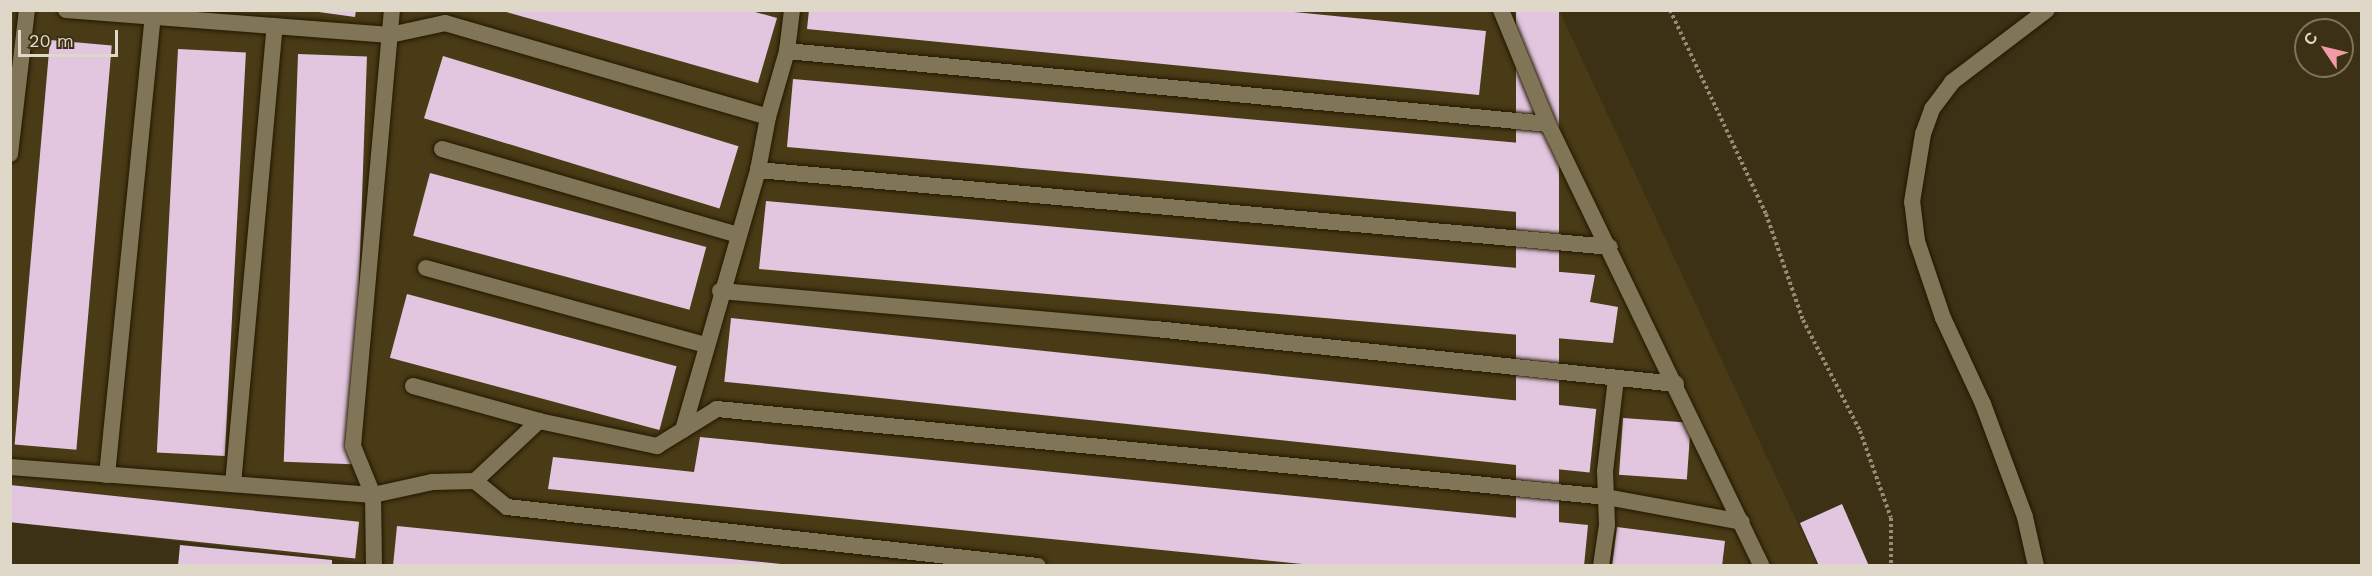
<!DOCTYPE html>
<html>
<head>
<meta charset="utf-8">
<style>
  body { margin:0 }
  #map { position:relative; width:2372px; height:576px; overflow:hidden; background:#3c3115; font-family:"Work Sans",sans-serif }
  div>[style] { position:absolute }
  .built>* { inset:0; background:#493b16 }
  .building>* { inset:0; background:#e2c6df; transform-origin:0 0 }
  .path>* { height:4px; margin-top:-2px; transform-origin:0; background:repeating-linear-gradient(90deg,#958d77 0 3px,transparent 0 6px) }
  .roads { filter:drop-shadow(0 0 2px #231800) drop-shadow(0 0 2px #231800) }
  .service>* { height:16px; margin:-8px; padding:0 8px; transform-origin:8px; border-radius:8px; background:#817557 }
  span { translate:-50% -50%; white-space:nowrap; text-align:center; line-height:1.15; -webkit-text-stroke:6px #3c3115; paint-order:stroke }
  .frame { position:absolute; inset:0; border:12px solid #dfd8c8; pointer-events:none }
  .north { position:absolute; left:2294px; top:18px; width:60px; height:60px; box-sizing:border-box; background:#3c3115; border:2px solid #7d745d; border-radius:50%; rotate:305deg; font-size:16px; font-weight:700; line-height:24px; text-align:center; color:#dfd8c8 }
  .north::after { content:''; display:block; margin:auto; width:21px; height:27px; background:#f39aa7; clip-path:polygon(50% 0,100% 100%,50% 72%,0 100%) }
  .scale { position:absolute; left:18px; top:30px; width:100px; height:27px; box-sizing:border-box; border:3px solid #dfd8c8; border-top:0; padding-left:8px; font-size:18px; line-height:21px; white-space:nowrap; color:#dfd8c8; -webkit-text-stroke:4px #3c3115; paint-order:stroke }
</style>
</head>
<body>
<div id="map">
  <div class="built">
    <div style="clip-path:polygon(1559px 10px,1817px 565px,392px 566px,11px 522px,11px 11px)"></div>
  </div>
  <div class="building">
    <div style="clip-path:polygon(304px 10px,356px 10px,355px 17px)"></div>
    <div style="clip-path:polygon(499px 10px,748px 10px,777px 18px,758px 83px)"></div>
    <div style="clip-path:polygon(809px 10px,1274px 10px,1486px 31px,1479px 95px,807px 29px)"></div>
    <div style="left:1516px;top:10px;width:43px;height:613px"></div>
    <div style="left:50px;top:40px;width:62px;height:406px;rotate:5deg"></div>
    <div style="left:178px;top:49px;width:68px;height:404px;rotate:3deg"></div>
    <div style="left:298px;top:54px;width:69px;height:408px;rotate:2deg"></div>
    <div style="left:443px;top:56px;width:309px;height:65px;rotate:17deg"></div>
    <div style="clip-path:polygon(793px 79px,1532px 144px,1529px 182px,1553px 184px,1550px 215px,787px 147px)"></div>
    <div style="left:430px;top:173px;width:286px;height:65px;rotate:15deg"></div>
    <div style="clip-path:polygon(766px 201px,1595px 275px,1590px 302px,1618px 307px,1613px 343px,759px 269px)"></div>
    <div style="left:407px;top:294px;width:279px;height:66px;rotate:15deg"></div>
    <div style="left:731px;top:318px;width:870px;height:64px;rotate:6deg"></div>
    <div style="left:1623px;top:418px;width:68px;height:57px;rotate:4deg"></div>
    <div style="clip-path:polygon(700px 437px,1588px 525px,1584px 566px,1322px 566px,548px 489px,553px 457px,694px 472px)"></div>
    <div style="left:10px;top:485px;width:351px;height:37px;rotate:6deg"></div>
    <div style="clip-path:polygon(1842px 504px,1869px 566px,1819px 566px,1800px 523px)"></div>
    <div style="clip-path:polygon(397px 526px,781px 564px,781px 566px,393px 566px)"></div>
    <div style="clip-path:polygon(1617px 527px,1725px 541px,1722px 566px,1612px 566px)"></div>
    <div style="clip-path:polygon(180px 545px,332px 560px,332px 566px,178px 566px)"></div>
  </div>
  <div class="path">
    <div style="left:1670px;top:10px;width:225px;rotate:64.8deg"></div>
    <div style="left:1766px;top:214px;width:112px;rotate:70.8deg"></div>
    <div style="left:1803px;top:320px;width:125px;rotate:62.8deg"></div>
    <div style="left:1860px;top:431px;width:92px;rotate:70.4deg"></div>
    <div style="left:1891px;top:518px;width:48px;rotate:90deg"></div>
  </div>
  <div class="roads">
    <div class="service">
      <div style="left:66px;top:10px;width:325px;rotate:4.4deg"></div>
      <div style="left:390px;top:35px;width:56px;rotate:-12.3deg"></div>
      <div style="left:445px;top:23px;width:336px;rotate:16.2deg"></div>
      <div style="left:1501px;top:10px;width:123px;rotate:67.6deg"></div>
      <div style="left:1548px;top:124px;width:491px;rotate:64.2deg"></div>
      <div style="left:787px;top:51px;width:764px;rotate:5.48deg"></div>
      <div style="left:442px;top:149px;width:308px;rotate:16.2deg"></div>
      <div style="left:10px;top:154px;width:145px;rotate:-83.3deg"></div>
      <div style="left:758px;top:170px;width:855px;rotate:5.16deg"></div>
      <div style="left:426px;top:268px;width:290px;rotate:15.4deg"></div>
      <div style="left:720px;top:291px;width:438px;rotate:5deg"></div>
      <div style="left:1156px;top:329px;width:523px;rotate:6.04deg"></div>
      <div style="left:413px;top:386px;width:131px;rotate:15.5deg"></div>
      <div style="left:539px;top:421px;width:121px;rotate:12deg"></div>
      <div style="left:657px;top:446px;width:70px;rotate:-31.7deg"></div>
      <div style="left:717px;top:409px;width:893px;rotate:5.65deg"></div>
      <div style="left:1606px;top:497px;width:138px;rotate:10.4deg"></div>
      <div style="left:683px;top:430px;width:271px;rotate:-73.9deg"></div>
      <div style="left:758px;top:170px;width:54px;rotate:-79.3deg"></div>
      <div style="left:768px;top:117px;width:69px;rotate:-73.9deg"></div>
      <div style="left:787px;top:51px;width:41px;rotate:-83deg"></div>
      <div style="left:10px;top:467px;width:364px;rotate:4.4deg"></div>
      <div style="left:373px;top:495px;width:60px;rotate:-12.4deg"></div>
      <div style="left:432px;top:482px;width:43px;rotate:-1.3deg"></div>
      <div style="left:475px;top:481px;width:88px;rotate:-43.2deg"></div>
      <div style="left:107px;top:475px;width:460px;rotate:-84.3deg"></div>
      <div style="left:475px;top:481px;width:41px;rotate:39.1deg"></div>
      <div style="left:507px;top:507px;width:534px;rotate:6.34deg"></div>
      <div style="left:233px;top:484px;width:460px;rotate:-84.8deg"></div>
      <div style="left:374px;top:566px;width:71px;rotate:-90.8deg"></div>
      <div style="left:373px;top:495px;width:53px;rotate:-112.2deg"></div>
      <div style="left:353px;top:446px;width:438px;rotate:-84.9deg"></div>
      <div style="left:1601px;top:566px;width:41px;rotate:-81.7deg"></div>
      <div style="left:1607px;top:525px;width:54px;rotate:-92.1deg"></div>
      <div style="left:1605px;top:471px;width:93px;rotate:-83.2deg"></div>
      <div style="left:2036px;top:566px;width:50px;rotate:-102.7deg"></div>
      <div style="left:2025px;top:517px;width:121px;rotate:-110.4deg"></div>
      <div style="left:1983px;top:404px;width:95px;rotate:-114.9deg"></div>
      <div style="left:1943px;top:318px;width:81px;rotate:-108.7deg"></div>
      <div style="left:1917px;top:241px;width:39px;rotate:-97deg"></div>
      <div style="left:1912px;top:202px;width:69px;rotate:-80.8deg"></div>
      <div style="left:1923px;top:134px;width:27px;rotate:-70deg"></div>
      <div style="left:1932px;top:109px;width:34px;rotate:-53deg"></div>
      <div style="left:1952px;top:82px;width:119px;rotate:-37.2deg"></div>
    </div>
  </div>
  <div class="frame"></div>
  <div class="north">С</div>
  <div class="scale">20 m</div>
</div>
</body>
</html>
